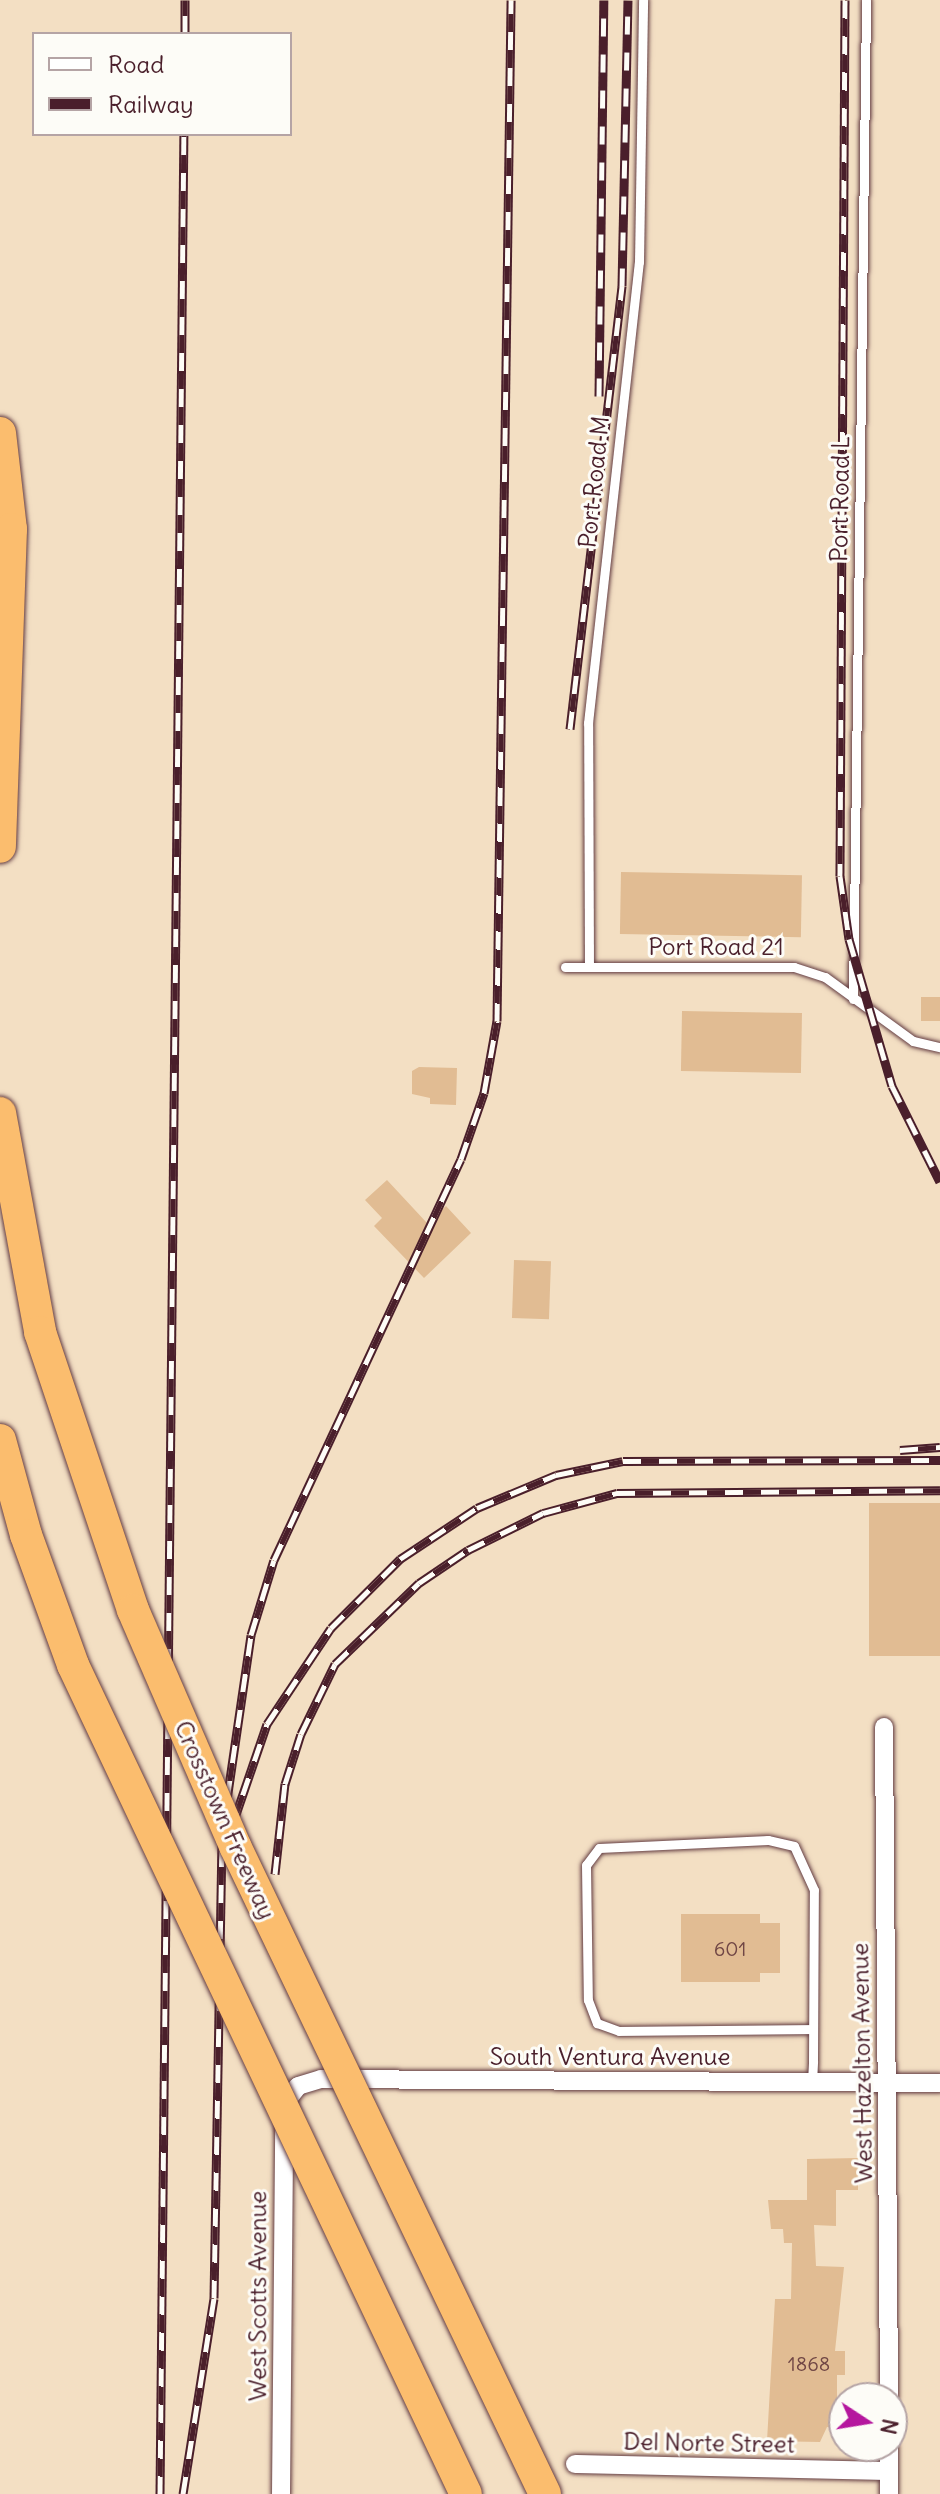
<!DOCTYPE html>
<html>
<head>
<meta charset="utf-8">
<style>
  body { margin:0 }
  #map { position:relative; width:940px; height:2494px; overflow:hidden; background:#f3dfc3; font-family:Delius,sans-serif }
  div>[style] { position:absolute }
  .building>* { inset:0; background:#e1bc93; transform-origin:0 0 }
  .roads { filter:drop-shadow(0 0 2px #633c42) drop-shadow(0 0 2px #633c42) }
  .lane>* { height:9px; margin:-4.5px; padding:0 4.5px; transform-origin:4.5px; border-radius:4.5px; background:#fff }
  .street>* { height:18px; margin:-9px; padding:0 9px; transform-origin:9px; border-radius:9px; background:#fff }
  .highway>* { height:32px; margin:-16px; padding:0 16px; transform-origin:16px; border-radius:16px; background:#fbbd6e }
  .rail>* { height:9px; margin-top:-4.5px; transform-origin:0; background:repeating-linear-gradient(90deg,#fdfcf7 0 18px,#4a1f2b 0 36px); box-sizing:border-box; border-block:2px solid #4a1f2b }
  .bridges { filter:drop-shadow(0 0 2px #633c42) drop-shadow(0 0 2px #633c42) }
  .highway-bridge>* { height:32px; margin:-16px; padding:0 16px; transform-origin:16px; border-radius:16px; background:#fbbd6e }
  span { translate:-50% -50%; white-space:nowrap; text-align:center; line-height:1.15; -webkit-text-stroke:6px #fdfcf7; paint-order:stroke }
  .number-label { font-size:20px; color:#704645 }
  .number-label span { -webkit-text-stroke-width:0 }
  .street-label { font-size:24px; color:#4a1f2b }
  .legend { position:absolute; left:32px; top:32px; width:260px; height:104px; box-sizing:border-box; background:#fdfcf7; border:2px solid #b5a4a5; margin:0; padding:10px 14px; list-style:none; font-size:24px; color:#4a1f2b }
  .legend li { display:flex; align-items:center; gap:16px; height:40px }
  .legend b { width:40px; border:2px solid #b5a4a5 }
  .north { position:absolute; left:828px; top:2382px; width:80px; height:80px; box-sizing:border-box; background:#fdfcf7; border:2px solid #b5a4a5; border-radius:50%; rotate:102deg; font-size:22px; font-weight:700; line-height:32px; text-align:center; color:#4a1f2b }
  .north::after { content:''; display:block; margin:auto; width:28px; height:36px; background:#b5179e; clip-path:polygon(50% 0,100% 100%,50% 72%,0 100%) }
</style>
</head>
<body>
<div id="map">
  <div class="building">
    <div style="left:621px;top:872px;width:181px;height:62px;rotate:1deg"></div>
    <div style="left:921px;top:997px;width:19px;height:24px"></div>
    <div style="left:682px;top:1011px;width:120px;height:60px;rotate:1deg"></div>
    <div style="clip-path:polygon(419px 1067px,457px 1068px,456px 1105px,430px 1104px,430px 1098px,412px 1094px,412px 1071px)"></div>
    <div style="clip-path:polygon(387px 1180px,427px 1223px,446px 1206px,471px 1233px,424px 1278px,374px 1226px,382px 1218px,365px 1200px)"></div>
    <div style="left:514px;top:1260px;width:37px;height:58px;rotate:2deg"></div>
    <div style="left:869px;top:1503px;width:71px;height:153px"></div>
    <div style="clip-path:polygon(681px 1914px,760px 1914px,760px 1923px,780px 1923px,780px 1973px,760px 1973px,760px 1982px,681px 1982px)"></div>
    <div style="clip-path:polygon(858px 2158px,858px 2190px,836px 2190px,836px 2226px,814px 2225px,816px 2266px,844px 2267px,835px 2351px,845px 2351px,845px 2375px,837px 2375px,837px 2428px,827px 2427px,820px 2442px,767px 2441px,775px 2299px,791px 2299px,792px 2243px,784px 2243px,783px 2229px,771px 2229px,768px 2200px,807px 2200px,807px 2159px)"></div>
  </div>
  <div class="roads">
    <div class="lane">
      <div style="left:565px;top:967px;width:229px"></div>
      <div style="left:794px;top:967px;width:33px;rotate:18deg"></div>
      <div style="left:825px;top:977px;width:109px;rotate:36deg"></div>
      <div style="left:913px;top:1041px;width:28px;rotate:13deg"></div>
      <div style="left:589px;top:967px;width:244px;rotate:-90.2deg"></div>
      <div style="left:588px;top:723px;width:464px;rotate:-83.7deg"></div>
      <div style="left:639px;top:262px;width:262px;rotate:-89.1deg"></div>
      <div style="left:853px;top:999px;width:999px;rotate:-89.25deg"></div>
      <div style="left:812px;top:2082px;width:21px;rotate:-87deg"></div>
      <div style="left:813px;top:2061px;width:171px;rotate:-89.7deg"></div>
      <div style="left:814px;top:1890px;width:48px;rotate:-114.4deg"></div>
      <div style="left:794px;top:1846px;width:27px;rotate:-167deg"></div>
      <div style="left:768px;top:1840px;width:169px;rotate:177.3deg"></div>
      <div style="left:599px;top:1848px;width:21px;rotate:127deg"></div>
      <div style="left:586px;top:1865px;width:135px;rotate:89.2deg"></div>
      <div style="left:588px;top:2000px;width:25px;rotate:69deg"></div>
      <div style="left:597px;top:2023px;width:23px;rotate:20deg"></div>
      <div style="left:619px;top:2031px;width:194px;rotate:-0.6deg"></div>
    </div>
    <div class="street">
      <div style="left:884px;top:1727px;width:671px;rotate:89.57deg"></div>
      <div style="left:575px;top:2464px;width:314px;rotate:1.3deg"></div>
      <div style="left:281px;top:2494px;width:360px;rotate:-89.5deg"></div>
      <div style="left:284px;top:2134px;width:35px;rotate:-83deg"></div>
      <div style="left:288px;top:2099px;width:16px;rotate:-52deg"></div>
      <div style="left:298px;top:2086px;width:24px;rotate:-17deg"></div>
      <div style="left:321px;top:2079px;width:619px;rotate:0.37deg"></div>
      <div style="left:889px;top:2494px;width:48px;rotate:-90deg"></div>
    </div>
    <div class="highway">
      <div style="left:0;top:433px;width:97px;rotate:83.5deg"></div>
      <div style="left:11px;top:529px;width:318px;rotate:92deg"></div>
    </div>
  </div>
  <div class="rail">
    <div style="left:845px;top:0;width:876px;rotate:90.33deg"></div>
    <div style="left:840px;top:876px;width:64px;rotate:81.9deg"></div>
    <div style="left:849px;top:939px;width:153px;rotate:73.7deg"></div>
    <div style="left:892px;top:1086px;width:107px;rotate:63.4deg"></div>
    <div style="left:185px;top:34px;width:34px;rotate:-90deg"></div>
    <div style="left:599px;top:396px;width:396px;rotate:-89.3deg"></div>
    <div style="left:570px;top:729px;width:446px;rotate:-83.3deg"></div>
    <div style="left:622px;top:286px;width:286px;rotate:-88.8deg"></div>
    <div style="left:900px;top:1450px;width:40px;rotate:-4.3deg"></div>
    <div style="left:231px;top:1829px;width:111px;rotate:-71.1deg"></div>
    <div style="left:267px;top:1724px;width:115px;rotate:-56.3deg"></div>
    <div style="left:331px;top:1628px;width:98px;rotate:-45deg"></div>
    <div style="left:400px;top:1559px;width:92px;rotate:-33.5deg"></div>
    <div style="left:477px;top:1508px;width:86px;rotate:-22.7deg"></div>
    <div style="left:556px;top:1475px;width:68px;rotate:-11.8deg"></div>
    <div style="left:623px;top:1461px;width:317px;rotate:-0.2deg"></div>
    <div style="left:275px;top:1874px;width:91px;rotate:-83.7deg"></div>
    <div style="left:285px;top:1784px;width:52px;rotate:-72.3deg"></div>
    <div style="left:301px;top:1734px;width:78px;rotate:-64.1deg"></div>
    <div style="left:335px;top:1664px;width:117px;rotate:-44deg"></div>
    <div style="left:419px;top:1583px;width:59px;rotate:-34deg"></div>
    <div style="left:468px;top:1550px;width:84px;rotate:-26.3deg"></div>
    <div style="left:543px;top:1513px;width:77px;rotate:-15.1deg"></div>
    <div style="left:617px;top:1493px;width:323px;rotate:-0.5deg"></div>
    <div style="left:160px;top:2494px;width:2360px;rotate:-89.42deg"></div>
    <div style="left:183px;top:2494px;width:198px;rotate:-81deg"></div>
    <div style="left:214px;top:2298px;width:464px;rotate:-89deg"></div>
    <div style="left:222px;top:1834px;width:201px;rotate:-81.7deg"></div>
    <div style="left:251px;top:1635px;width:78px;rotate:-73deg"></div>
    <div style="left:274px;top:1560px;width:442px;rotate:-65deg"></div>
    <div style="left:461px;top:1159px;width:70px;rotate:-70.8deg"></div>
    <div style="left:484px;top:1093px;width:73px;rotate:-79.8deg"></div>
    <div style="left:497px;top:1021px;width:1021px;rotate:-89.21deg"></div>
  </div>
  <div class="bridges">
    <div class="highway-bridge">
      <div style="left:0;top:1113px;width:223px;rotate:79.6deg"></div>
      <div style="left:40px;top:1332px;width:293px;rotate:71.5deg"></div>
      <div style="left:133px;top:1610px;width:257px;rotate:66.6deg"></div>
      <div style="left:235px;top:1846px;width:718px;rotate:64.43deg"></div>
      <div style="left:0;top:1440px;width:98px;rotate:74.7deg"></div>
      <div style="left:26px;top:1535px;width:138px;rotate:70.1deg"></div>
      <div style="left:73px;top:1665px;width:917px;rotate:64.64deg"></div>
    </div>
  </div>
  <div class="number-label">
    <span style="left:730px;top:1948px">601</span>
    <span style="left:809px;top:2363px">1868</span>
  </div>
  <div class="street-label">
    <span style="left:594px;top:482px;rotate:-84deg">Port Road M</span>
    <span style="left:840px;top:499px;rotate:-89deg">Port Road L</span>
    <span style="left:716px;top:947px">Port Road 21</span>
    <span style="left:225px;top:1820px;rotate:66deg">Crosstown Freeway</span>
    <span style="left:610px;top:2057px">South Ventura Avenue</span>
    <span style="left:862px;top:2063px;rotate:-91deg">West Hazelton Avenue</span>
    <span style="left:258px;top:2296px;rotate:-90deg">West Scotts Avenue</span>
    <span style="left:709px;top:2443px;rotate:1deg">Del Norte Street</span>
  </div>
  <ul class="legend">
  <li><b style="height:10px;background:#fff"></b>Road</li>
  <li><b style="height:10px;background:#4a1f2b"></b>Railway</li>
  </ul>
  <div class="north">N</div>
</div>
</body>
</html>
